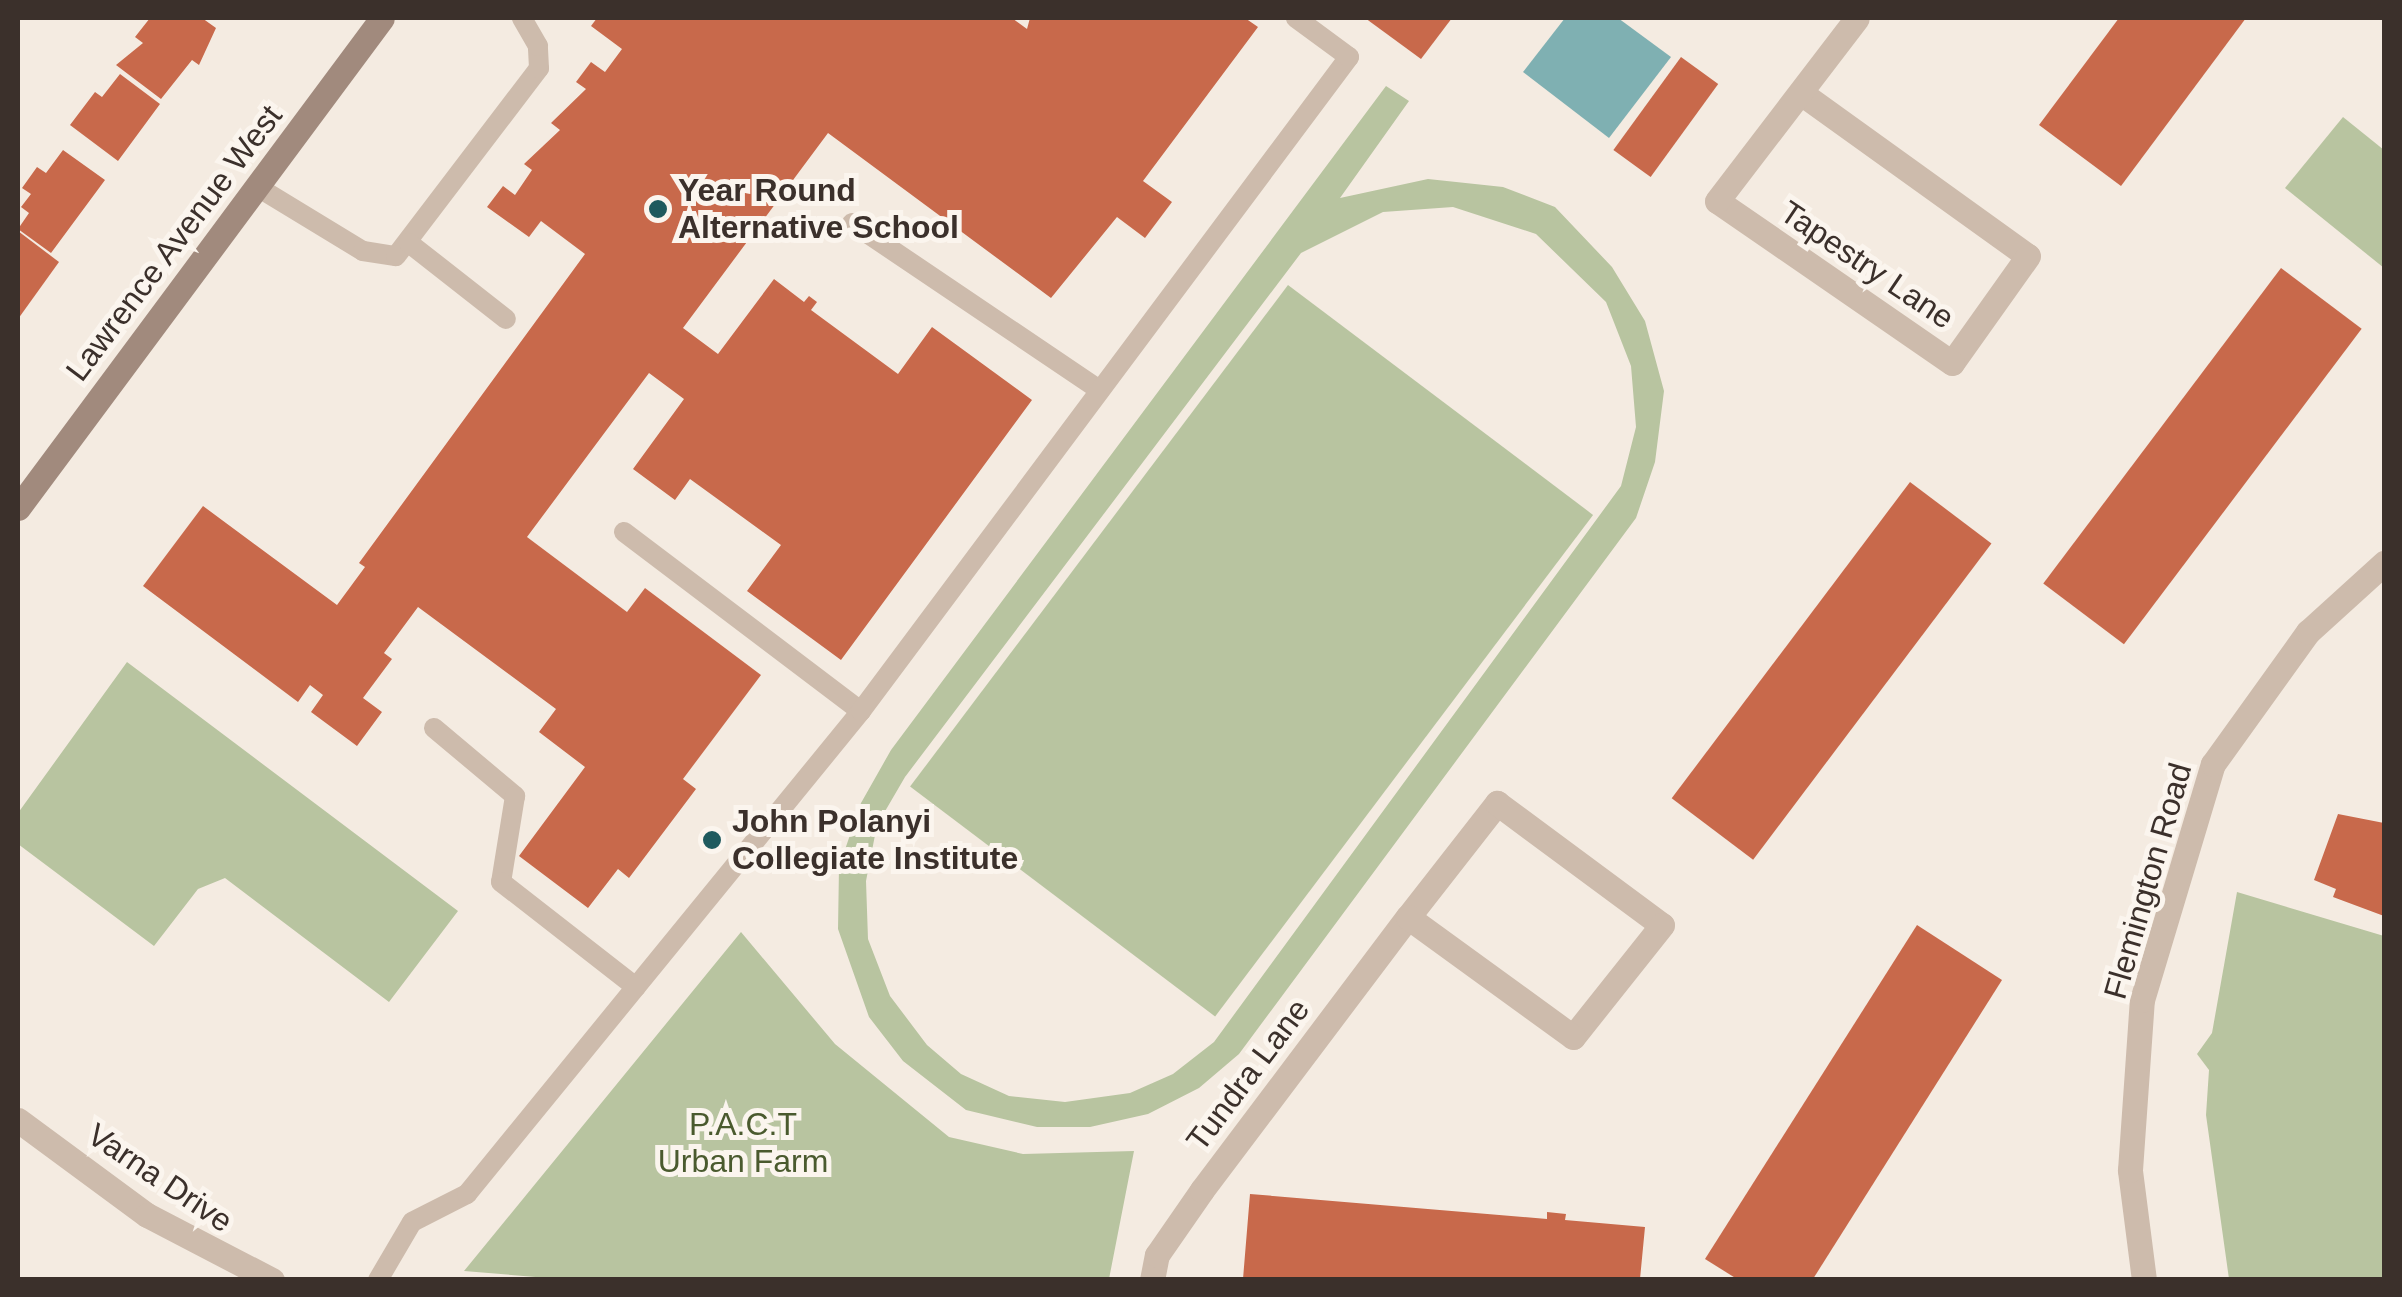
<!DOCTYPE html>
<html>
<head>
<meta charset="utf-8">
<style>
  body { margin:0 }
  #map { position:relative; width:2402px; height:1297px; overflow:hidden; background:#f4ebe1; font-family:Arial,sans-serif }
  div>[style] { position:absolute }
  .green>* { inset:0; background:#b8c4a0; transform-origin:0 0 }
  .water>* { inset:0; background:#7fb0b2 }
  .building>* { inset:0; background:#c8694b; transform-origin:0 0 }
  .service>* { height:20px; margin:-10px; padding:0 10px; transform-origin:10px; border-radius:10px; background:#cdbbac }
  .minor>* { height:25px; margin:-12.5px; padding:0 12.5px; transform-origin:12.5px; border-radius:12.5px; background:#cdbbac }
  .secondary>* { height:25px; margin:-12.5px; padding:0 12.5px; transform-origin:12.5px; border-radius:12.5px; background:#a18a7d }
  .dots>* { width:28px; height:28px; translate:-50% -50%; box-sizing:border-box; border:5px solid #fbf5ee; border-radius:50% }
  span { translate:-50% -50%; white-space:nowrap; text-align:center; line-height:1.15; -webkit-text-stroke:10px #fbf5ee; paint-order:stroke }
  .poi-label { font-size:32px; color:#3b302b; font-weight:700 }
  .left { translate:0 -50%; text-align:left }
  .street-label { font-size:32px; color:#3b302b }
  .park-label { font-size:32px; color:#4a5a2e }
  .frame { position:absolute; inset:0; border:20px solid #3b302b; pointer-events:none }
</style>
</head>
<body>
<div id="map">
  <div class="green">
    <div style="clip-path:polygon(evenodd,1386px 86px,1409px 101px,1340px 198px,1428px 179px,1503px 187px,1555px 207px,1612px 267px,1645px 321px,1664px 391px,1655px 462px,1636px 518px,1239px 1054px,1199px 1088px,1148px 1114px,1090px 1127px,1037px 1127px,966px 1110px,903px 1061px,869px 1017px,838px 929px,839px 867px,861px 803px,891px 750px,1386px 86px,1453px 207px,1536px 234px,1606px 302px,1631px 366px,1636px 427px,1621px 486px,1214px 1042px,1173px 1074px,1130px 1093px,1065px 1102px,1009px 1096px,961px 1074px,927px 1045px,890px 996px,868px 939px,866px 881px,877px 825px,905px 777px,1301px 253px,1383px 212px,1453px 207px)"></div>
    <div style="clip-path:polygon(2343px 117px,2384px 150px,2384px 268px,2285px 188px)"></div>
    <div style="left:1288px;top:285px;width:382px;height:628px;rotate:37deg"></div>
    <div style="clip-path:polygon(127px 662px,458px 911px,389px 1002px,225px 878px,198px 889px,154px 946px,18px 844px,18px 813px)"></div>
    <div style="clip-path:polygon(2237px 892px,2384px 936px,2384px 1279px,2229px 1279px,2206px 1115px,2209px 1070px,2197px 1054px,2212px 1033px)"></div>
    <div style="clip-path:polygon(741px 932px,835px 1044px,949px 1137px,1023px 1154px,1134px 1151px,1109px 1279px,560px 1279px,464px 1271px)"></div>
  </div>
  <div class="water">
    <div style="clip-path:polygon(1565px 18px,1618px 18px,1671px 57px,1609px 138px,1523px 72px)"></div>
  </div>
  <div class="building">
    <div style="clip-path:polygon(150px 18px,202px 18px,216px 28px,199px 65px,192px 60px,161px 99px,116px 65px,143px 43px,135px 37px)"></div>
    <div style="clip-path:polygon(597px 18px,1012px 18px,1027px 29px,1030px 18px,1245px 18px,1258px 27px,1143px 181px,1172px 202px,1145px 238px,1117px 217px,1051px 298px,828px 133px,683px 328px,718px 354px,774px 279px,804px 302px,809px 296px,817px 302px,811px 310px,898px 374px,932px 327px,1032px 400px,841px 660px,747px 591px,781px 545px,690px 479px,675px 500px,633px 469px,684px 399px,649px 373px,527px 537px,627px 612px,645px 588px,761px 675px,683px 779px,696px 789px,629px 878px,618px 869px,588px 908px,519px 856px,585px 767px,539px 732px,556px 709px,418px 607px,384px 653px,392px 659px,363px 698px,382px 712px,357px 746px,311px 712px,323px 695px,310px 685px,298px 702px,143px 586px,203px 506px,337px 605px,365px 567px,359px 563px,585px 254px,541px 221px,529px 237px,487px 207px,503px 186px,515px 195px,532px 170px,524px 164px,560px 130px,551px 123px,586px 89px,576px 82px,591px 62px,605px 72px,622px 49px,591px 26px)"></div>
    <div style="clip-path:polygon(1365px 18px,1452px 18px,1421px 59px)"></div>
    <div style="clip-path:polygon(2119px 18px,2246px 18px,2121px 186px,2039px 125px)"></div>
    <div style="left:1681px;top:57px;width:46px;height:115px;rotate:36deg"></div>
    <div style="clip-path:polygon(120px 74px,160px 104px,118px 161px,70px 125px,95px 92px,102px 97px)"></div>
    <div style="clip-path:polygon(63px 150px,105px 180px,51px 253px,18px 229px,29px 213px,21px 207px,31px 194px,22px 188px,37px 167px,46px 173px)"></div>
    <div style="clip-path:polygon(18px 231px,59px 262px,18px 319px)"></div>
    <div style="left:2281px;top:268px;width:101px;height:395px;rotate:37deg"></div>
    <div style="left:1910px;top:482px;width:102px;height:396px;rotate:37deg"></div>
    <div style="clip-path:polygon(2338px 814px,2384px 823px,2384px 916px,2333px 897px,2336px 889px,2314px 880px)"></div>
    <div style="clip-path:polygon(1917px 925px,2002px 980px,1813px 1279px,1737px 1279px,1705px 1259px)"></div>
    <div style="clip-path:polygon(1250px 1194px,1547px 1219px,1547px 1212px,1566px 1214px,1565px 1220px,1645px 1227px,1640px 1279px,1243px 1279px)"></div>
  </div>
  <div class="service">
    <div style="left:256px;top:186px;width:125px;rotate:31.3deg"></div>
    <div style="left:363px;top:251px;width:33px;rotate:9deg"></div>
    <div style="left:396px;top:256px;width:236px;rotate:-52.7deg"></div>
    <div style="left:539px;top:68px;width:22px;rotate:-93deg"></div>
    <div style="left:538px;top:46px;width:32px;rotate:-120deg"></div>
    <div style="left:852px;top:223px;width:299px;rotate:34deg"></div>
    <div style="left:409px;top:243px;width:123px;rotate:38.1deg"></div>
    <div style="left:624px;top:532px;width:297px;rotate:37.1deg"></div>
    <div style="left:434px;top:728px;width:106px;rotate:40deg"></div>
    <div style="left:515px;top:796px;width:87px;rotate:99.2deg"></div>
    <div style="left:501px;top:882px;width:171px;rotate:37.9deg"></div>
    <div style="left:378px;top:1280px;width:67px;rotate:-59.6deg"></div>
    <div style="left:412px;top:1222px;width:62px;rotate:-27deg"></div>
    <div style="left:467px;top:1194px;width:623px;rotate:-50.79deg"></div>
    <div style="left:861px;top:711px;width:816px;rotate:-53.27deg"></div>
    <div style="left:1349px;top:57px;width:66px;rotate:-143.7deg"></div>
  </div>
  <div class="minor">
    <div style="left:1801px;top:93px;width:279px;rotate:35.7deg"></div>
    <div style="left:2028px;top:256px;width:131px;rotate:125.4deg"></div>
    <div style="left:1952px;top:363px;width:285px;rotate:-145.4deg"></div>
    <div style="left:1717px;top:201px;width:230px;rotate:-52.6deg"></div>
    <div style="left:18px;top:1120px;width:160px;rotate:36.4deg"></div>
    <div style="left:147px;top:1215px;width:141px;rotate:27.5deg"></div>
    <div style="left:1152px;top:1280px;width:25px;rotate:-79deg"></div>
    <div style="left:1157px;top:1255px;width:79px;rotate:-55.3deg"></div>
    <div style="left:1202px;top:1190px;width:342px;rotate:-53deg"></div>
    <div style="left:1408px;top:917px;width:145px;rotate:-52deg"></div>
    <div style="left:1497px;top:803px;width:205px;rotate:36.5deg"></div>
    <div style="left:1662px;top:925px;width:143px;rotate:128.5deg"></div>
    <div style="left:1573px;top:1037px;width:204px;rotate:-144deg"></div>
    <div style="left:2144px;top:1280px;width:111px;rotate:-97.3deg"></div>
    <div style="left:2130px;top:1170px;width:170px;rotate:-86deg"></div>
    <div style="left:2142px;top:1000px;width:246px;rotate:-73.3deg"></div>
    <div style="left:2213px;top:764px;width:163px;rotate:-54.3deg"></div>
    <div style="left:2308px;top:632px;width:103px;rotate:-42.2deg"></div>
  </div>
  <div class="secondary">
    <div style="left:18px;top:508px;width:610px;rotate:-53.39deg"></div>
  </div>
  <div class="dots">
    <div style="left:658px;top:209px;background:#1f5a5e"></div>
    <div style="left:712px;top:840px;background:#1f5a5e"></div>
  </div>
  <div class="poi-label">
    <span class="left" style="left:678px;top:209px">Year Round<br>Alternative School</span>
    <span class="left" style="left:732px;top:840px">John Polanyi<br>Collegiate Institute</span>
  </div>
  <div class="street-label">
    <span style="left:174px;top:243px;rotate:-53deg">Lawrence Avenue West</span>
    <span style="left:1867px;top:265px;rotate:34deg">Tapestry Lane</span>
    <span style="left:2148px;top:881px;rotate:-74deg">Flemington Road</span>
    <span style="left:1248px;top:1075px;rotate:-53deg">Tundra Lane</span>
    <span style="left:160px;top:1178px;rotate:34deg">Varna Drive</span>
  </div>
  <div class="park-label">
    <span style="left:743px;top:1143px">P.A.C.T<br>Urban Farm</span>
  </div>
  <div class="frame"></div>
</div>
</body>
</html>
